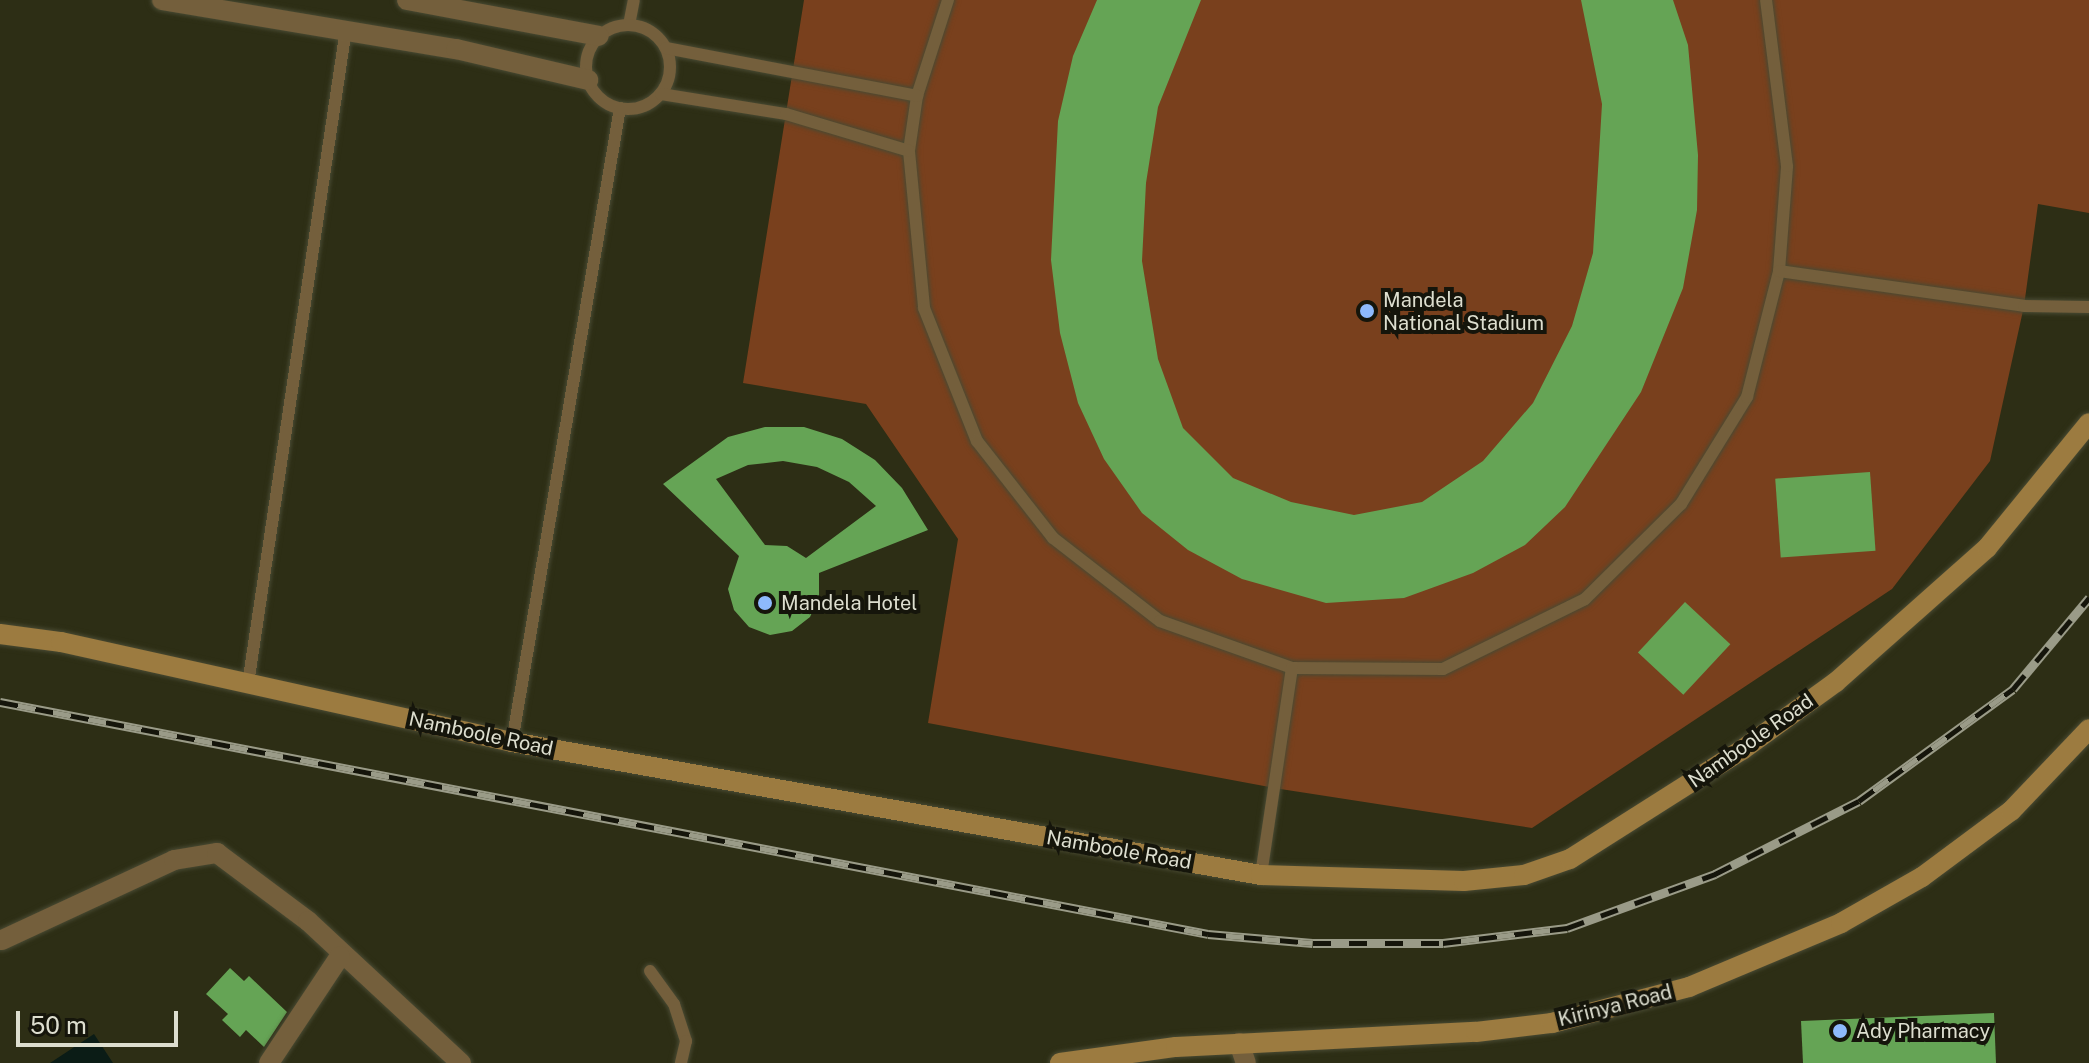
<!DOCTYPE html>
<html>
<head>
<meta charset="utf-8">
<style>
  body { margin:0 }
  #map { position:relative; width:2089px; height:1063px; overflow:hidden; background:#2d2e15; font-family:"Public Sans",sans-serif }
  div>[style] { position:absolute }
  .green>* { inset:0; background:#79401d }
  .water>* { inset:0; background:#0b1c16 }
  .building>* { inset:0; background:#65a455; transform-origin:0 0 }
  .roads { filter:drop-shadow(0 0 2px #494a33) drop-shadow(0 0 2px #494a33) }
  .lane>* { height:12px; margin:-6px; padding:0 6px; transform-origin:6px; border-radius:6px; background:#745f3c }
  .lane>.ring { margin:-6px; padding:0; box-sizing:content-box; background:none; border:12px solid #745f3c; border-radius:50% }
  .street>* { height:20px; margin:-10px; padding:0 10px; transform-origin:10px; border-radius:10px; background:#745f3c }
  .secondary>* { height:20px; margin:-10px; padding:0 10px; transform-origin:10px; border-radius:10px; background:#9c7b40 }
  .rail>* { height:9px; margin-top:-4.5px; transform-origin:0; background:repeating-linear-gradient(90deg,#15150b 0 18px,#9a9b88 0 36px); box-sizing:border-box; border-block:2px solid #9a9b88 }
  .dots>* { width:22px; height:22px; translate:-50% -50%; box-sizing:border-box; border:4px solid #15150b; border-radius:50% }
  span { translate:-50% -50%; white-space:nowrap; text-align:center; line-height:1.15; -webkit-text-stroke:8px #15150b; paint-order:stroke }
  .poi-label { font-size:20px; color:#dddecf }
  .left { translate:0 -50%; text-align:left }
  .street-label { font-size:20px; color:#dddecf }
  .scale { position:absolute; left:16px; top:1011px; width:162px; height:36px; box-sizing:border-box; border:4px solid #dddecf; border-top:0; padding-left:10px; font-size:24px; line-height:28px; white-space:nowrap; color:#dddecf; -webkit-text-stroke:6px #15150b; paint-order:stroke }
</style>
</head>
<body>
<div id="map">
  <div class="green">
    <div style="clip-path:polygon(804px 0,2089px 0,2089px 213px,2038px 204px,2024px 306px,1990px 461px,1892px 589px,1532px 828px,1274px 788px,928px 723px,958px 539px,866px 404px,743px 383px)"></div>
  </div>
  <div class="water">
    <div style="clip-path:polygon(94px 1034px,113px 1063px,50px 1063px)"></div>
  </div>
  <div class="building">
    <div style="clip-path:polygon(1097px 0,1201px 0,1158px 107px,1146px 183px,1142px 261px,1158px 359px,1183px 428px,1233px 478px,1291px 502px,1354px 515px,1422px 502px,1483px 461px,1533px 403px,1572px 326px,1593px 253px,1602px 104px,1581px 0,1673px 0,1688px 45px,1698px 155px,1697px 210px,1683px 288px,1641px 392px,1565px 507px,1525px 545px,1473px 573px,1404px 598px,1326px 603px,1242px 579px,1188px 550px,1142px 513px,1104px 459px,1078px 403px,1060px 333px,1051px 260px,1058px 121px,1073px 56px)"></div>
    <div style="clip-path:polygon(evenodd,765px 427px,804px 427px,842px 439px,875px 460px,902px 488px,928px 530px,819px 573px,819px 597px,810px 617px,792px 631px,770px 635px,749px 627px,734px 610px,728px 589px,739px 556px,663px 484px,728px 437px,765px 427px,783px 461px,817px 467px,849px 482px,876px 506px,806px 558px,787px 546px,765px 545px,716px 479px,748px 465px,783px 461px)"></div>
    <div style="left:1870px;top:472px;width:79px;height:95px;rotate:86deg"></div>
    <div style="left:1685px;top:602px;width:62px;height:69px;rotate:43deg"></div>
    <div style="clip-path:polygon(230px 968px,244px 981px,249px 976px,287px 1012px,264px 1047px,246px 1030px,240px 1037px,222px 1020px,228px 1014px,206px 994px)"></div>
    <div style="clip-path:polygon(1994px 1013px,1996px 1063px,1803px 1063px,1801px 1021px)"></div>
  </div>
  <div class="roads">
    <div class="lane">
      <div style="left:948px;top:0;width:101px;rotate:107.9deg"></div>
      <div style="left:917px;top:96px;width:56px;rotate:98.3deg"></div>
      <div style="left:909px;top:151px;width:158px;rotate:84.5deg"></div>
      <div style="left:924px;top:308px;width:143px;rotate:68.3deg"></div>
      <div style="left:977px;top:441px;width:123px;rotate:51.9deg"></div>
      <div style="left:1053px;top:538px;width:135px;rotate:37.8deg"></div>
      <div style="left:1160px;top:621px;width:140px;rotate:19.6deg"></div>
      <div style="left:1292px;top:668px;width:151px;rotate:0.4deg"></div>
      <div style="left:1443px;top:669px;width:158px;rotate:-26.2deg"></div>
      <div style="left:1585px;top:599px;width:135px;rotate:-44.7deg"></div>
      <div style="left:1681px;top:504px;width:126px;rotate:-58.3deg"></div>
      <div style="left:1747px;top:397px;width:130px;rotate:-75.7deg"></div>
      <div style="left:1779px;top:271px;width:105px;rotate:-85.6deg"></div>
      <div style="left:1787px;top:166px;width:167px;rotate:-97.2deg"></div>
      <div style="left:629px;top:25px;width:25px;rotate:-79deg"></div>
      <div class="ring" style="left:586px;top:25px;width:72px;height:72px"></div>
      <div style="left:666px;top:48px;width:256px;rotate:10.8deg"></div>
      <div style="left:661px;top:94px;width:127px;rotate:9.1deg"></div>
      <div style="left:786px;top:114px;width:128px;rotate:16.7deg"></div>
      <div style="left:1779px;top:271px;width:247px;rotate:8.1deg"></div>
      <div style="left:2024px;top:306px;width:65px;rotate:0.9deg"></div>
      <div style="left:248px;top:684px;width:662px;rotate:-81.49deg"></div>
      <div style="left:512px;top:742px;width:643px;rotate:-80.33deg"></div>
      <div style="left:1261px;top:875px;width:209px;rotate:-81.5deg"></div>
      <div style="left:650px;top:971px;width:41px;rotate:54deg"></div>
      <div style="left:674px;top:1004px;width:39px;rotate:72deg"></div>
      <div style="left:686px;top:1041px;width:23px;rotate:103deg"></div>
    </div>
    <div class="street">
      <div style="left:162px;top:0;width:298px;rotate:9.5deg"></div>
      <div style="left:456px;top:49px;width:136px;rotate:13.2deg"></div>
      <div style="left:407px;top:0;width:195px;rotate:10.6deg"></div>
      <div style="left:2px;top:940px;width:190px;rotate:-24.9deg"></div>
      <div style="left:174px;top:860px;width:44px;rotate:-9.2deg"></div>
      <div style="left:217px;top:853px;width:114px;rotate:36.8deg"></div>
      <div style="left:308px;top:921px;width:209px;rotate:42.9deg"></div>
      <div style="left:1239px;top:1043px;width:21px;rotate:71deg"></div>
      <div style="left:269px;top:1063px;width:128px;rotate:-56.4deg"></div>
    </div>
    <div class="secondary">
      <div style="left:0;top:634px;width:62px;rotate:7.5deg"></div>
      <div style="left:61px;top:642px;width:462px;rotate:12.5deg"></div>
      <div style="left:512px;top:742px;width:761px;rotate:10.07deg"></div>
      <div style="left:1261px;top:875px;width:203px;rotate:1.7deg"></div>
      <div style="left:1464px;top:881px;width:60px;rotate:-5.7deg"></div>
      <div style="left:1524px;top:875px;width:49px;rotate:-19.2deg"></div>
      <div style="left:1570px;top:859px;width:204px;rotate:-32.4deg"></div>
      <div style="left:1742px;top:750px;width:116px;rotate:-35.9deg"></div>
      <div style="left:1836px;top:682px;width:202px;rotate:-41.6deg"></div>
      <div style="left:1987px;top:548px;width:161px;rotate:-50.8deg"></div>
      <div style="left:1060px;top:1063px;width:117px;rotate:-7.9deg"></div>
      <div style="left:1176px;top:1047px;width:300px;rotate:-2.9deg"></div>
      <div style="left:1476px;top:1032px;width:77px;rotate:-6.8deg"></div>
      <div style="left:1552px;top:1023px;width:142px;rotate:-14.7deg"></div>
      <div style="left:1689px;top:987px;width:165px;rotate:-22.8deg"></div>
      <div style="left:1841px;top:923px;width:93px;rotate:-29.6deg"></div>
      <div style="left:1922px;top:877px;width:111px;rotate:-36.6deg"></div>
      <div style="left:2011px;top:811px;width:113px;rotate:-46.4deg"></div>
    </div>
  </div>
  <div class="rail">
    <div style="left:0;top:702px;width:1230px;rotate:10.87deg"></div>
    <div style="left:1208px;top:934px;width:105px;rotate:4.9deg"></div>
    <div style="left:1313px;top:943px;width:130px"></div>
    <div style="left:1443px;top:943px;width:125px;rotate:-6.9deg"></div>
    <div style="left:1567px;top:928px;width:158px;rotate:-20deg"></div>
    <div style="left:1715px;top:874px;width:161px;rotate:-26.9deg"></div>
    <div style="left:1859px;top:801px;width:190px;rotate:-36deg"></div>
    <div style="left:2013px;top:689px;width:119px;rotate:-50.1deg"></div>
  </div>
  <div class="dots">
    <div style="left:1367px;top:311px;background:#8eb9fc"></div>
    <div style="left:765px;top:603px;background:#8eb9fc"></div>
    <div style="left:1840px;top:1031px;background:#8eb9fc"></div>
  </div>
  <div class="poi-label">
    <span class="left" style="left:1383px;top:312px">Mandela<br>National Stadium</span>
    <span class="left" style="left:781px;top:603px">Mandela Hotel</span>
    <span class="left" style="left:1856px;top:1031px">Ady Pharmacy</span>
  </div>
  <div class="street-label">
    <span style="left:481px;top:734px;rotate:12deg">Namboole Road</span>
    <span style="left:1751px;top:741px;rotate:-35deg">Namboole Road</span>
    <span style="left:1119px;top:850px;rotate:10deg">Namboole Road</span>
    <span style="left:1615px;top:1006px;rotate:-14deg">Kirinya Road</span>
  </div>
  <div class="scale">50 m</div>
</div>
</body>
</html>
